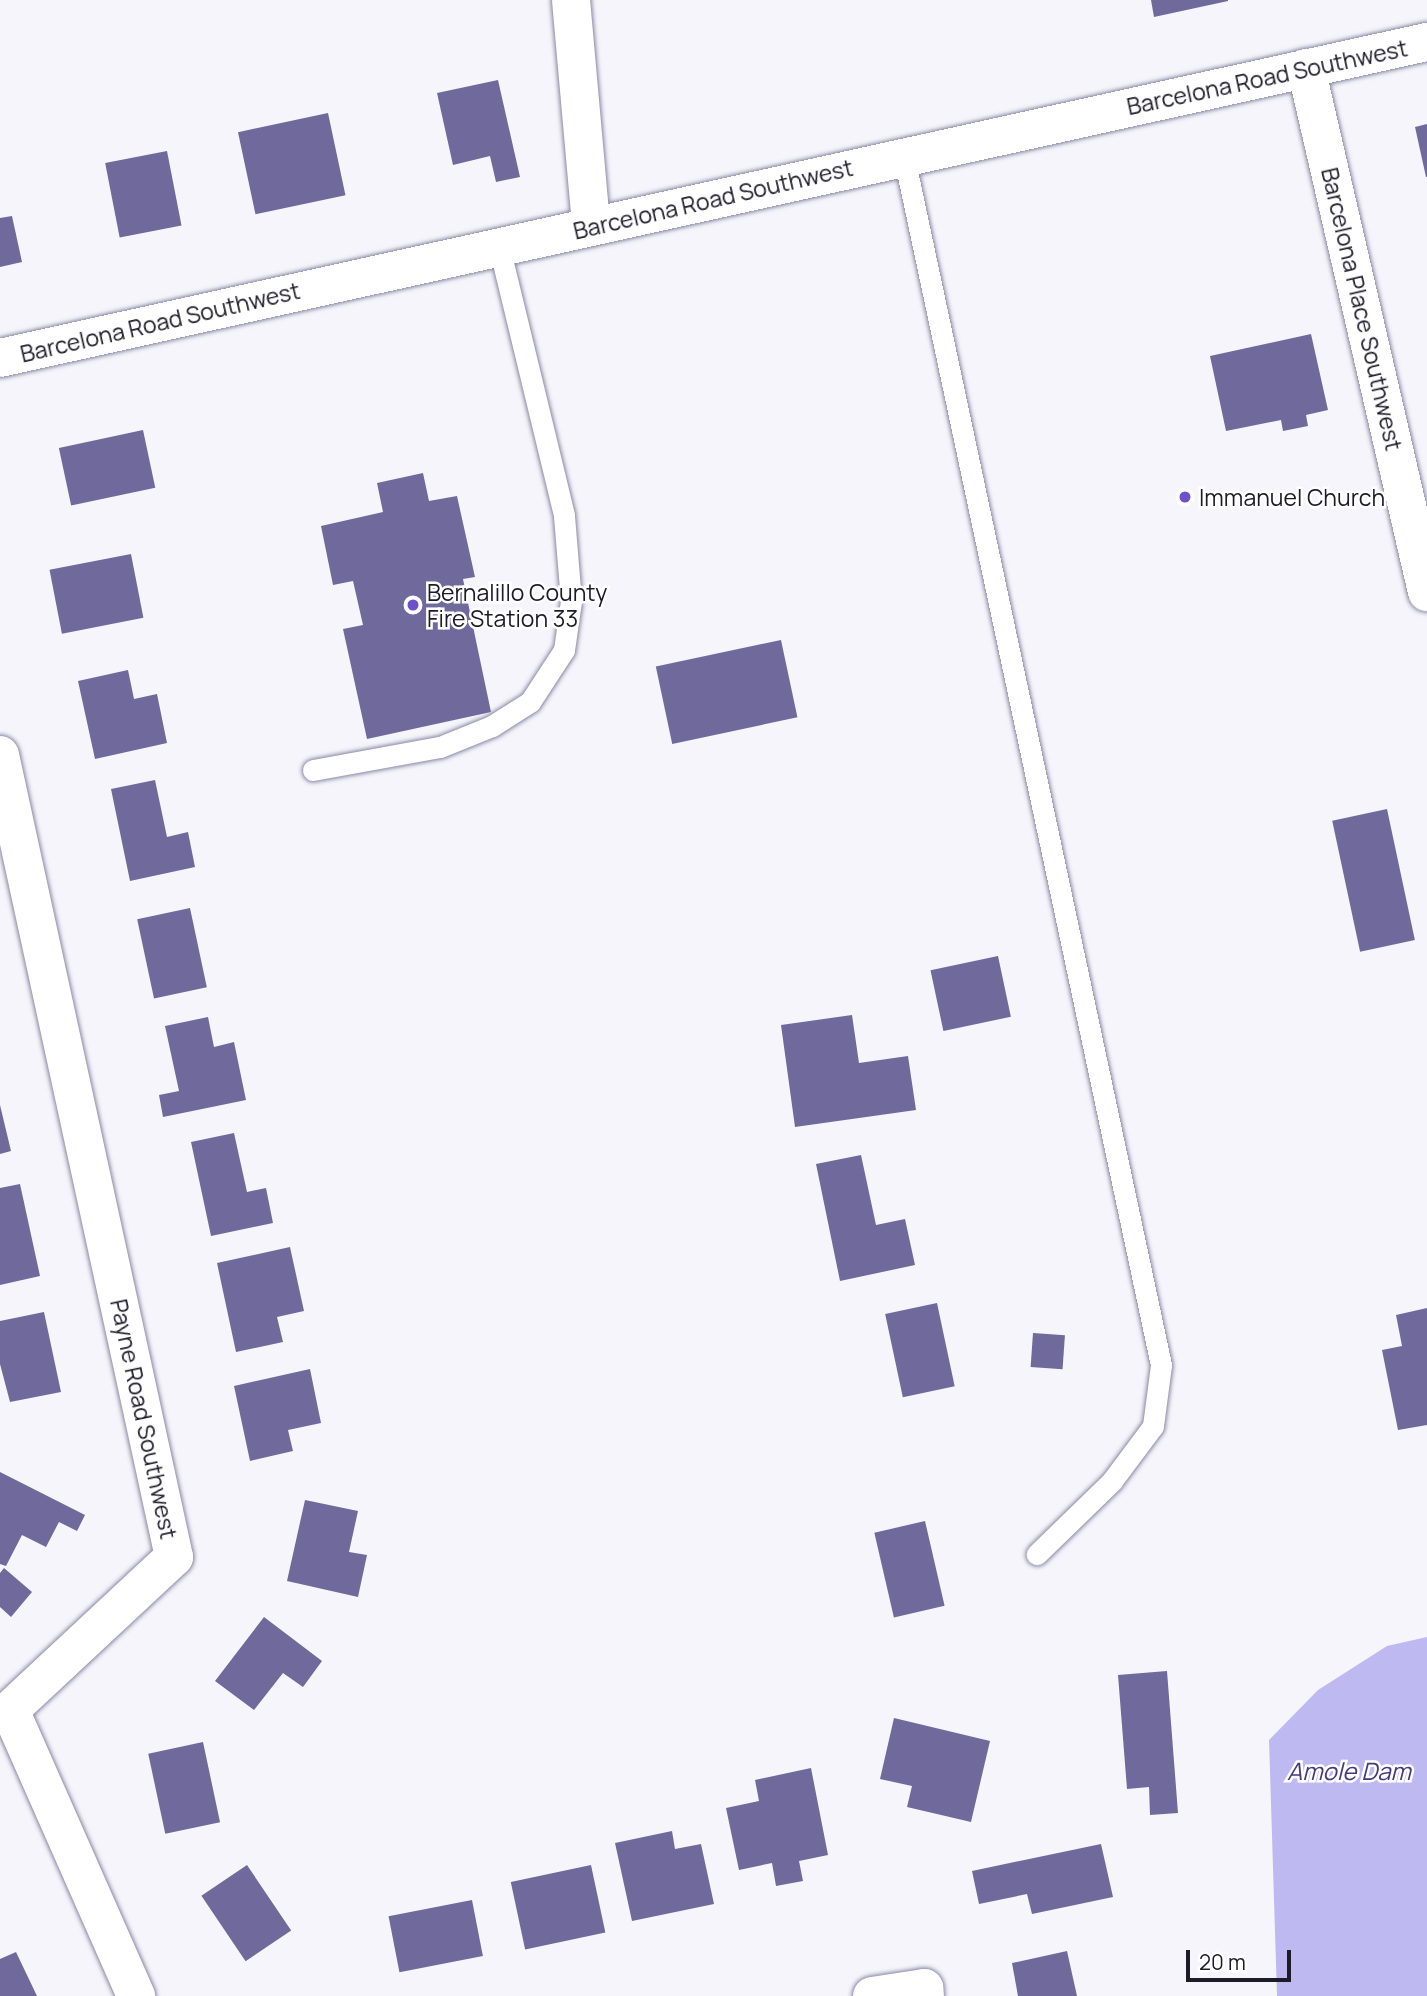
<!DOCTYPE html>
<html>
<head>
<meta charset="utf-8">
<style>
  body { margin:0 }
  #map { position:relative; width:1427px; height:1996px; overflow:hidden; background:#f5f5fb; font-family:Manrope,sans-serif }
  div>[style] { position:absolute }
  .water>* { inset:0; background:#beb9f1 }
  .building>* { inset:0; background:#6f699c; transform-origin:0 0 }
  .roads { filter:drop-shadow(0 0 2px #8b88a5) drop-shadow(0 0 2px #8b88a5) }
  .service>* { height:21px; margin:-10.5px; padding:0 10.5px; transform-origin:10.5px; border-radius:10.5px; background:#fff }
  .minor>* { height:38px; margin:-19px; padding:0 19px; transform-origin:19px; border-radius:19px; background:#fff }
  .dots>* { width:19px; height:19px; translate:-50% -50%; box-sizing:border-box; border:4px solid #fff; border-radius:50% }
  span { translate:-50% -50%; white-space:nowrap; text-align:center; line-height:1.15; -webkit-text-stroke:5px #fff; paint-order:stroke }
  .street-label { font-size:23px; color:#1c1b27 }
  .poi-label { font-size:23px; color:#1c1b27 }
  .left { translate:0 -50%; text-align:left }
  .water-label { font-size:24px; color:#463a7c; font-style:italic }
  .scale { position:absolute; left:1186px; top:1950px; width:105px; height:32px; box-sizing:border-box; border:4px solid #1c1b27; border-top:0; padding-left:9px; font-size:21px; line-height:24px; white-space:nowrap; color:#1c1b27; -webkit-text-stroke:5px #fff; paint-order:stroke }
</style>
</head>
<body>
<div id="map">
  <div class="water">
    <div style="clip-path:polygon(1427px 1637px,1427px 1996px,1277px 1996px,1269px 1740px,1318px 1690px,1387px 1646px)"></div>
  </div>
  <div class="building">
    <div style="clip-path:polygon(1151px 0,1228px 0,1228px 1px,1154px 17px)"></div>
    <div style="clip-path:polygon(498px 80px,520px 177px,496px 182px,490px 156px,453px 165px,437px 93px)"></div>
    <div style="left:328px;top:113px;width:84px;height:92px;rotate:78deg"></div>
    <div style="clip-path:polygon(1427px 124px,1427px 177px,1426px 177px,1415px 127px)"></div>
    <div style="left:167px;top:151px;width:76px;height:63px;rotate:79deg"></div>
    <div style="clip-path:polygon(12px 216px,22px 262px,0 267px,0 218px)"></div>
    <div style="clip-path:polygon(1311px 334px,1328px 410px,1306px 415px,1308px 426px,1283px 431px,1281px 420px,1226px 431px,1210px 356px)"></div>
    <div style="left:143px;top:430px;width:59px;height:86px;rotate:78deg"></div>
    <div style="clip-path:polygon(423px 473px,429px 501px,457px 496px,475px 577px,463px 579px,491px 712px,367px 739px,343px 629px,363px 625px,353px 581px,333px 585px,321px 526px,383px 512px,377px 483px)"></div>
    <div style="left:131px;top:554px;width:65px;height:83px;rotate:79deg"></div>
    <div style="left:781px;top:640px;width:79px;height:128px;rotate:78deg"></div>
    <div style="clip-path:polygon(128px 670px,134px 699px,157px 694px,167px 743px,95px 759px,78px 681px)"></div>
    <div style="clip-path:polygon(155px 780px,167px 837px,188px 832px,195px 867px,130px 881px,111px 789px)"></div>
    <div style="left:1387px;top:809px;width:134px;height:56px;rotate:78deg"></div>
    <div style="left:190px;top:908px;width:81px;height:54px;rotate:78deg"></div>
    <div style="left:998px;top:956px;width:62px;height:69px;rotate:78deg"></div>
    <div style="clip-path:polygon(852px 1015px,859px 1063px,908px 1056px,916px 1110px,795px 1127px,781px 1025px)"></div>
    <div style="clip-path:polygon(208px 1017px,214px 1047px,234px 1042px,246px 1100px,163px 1117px,159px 1095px,179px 1091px,165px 1026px)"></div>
    <div style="clip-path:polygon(0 1105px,11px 1151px,0 1154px)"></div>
    <div style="clip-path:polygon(234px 1133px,247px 1192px,266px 1188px,273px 1223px,211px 1236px,191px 1142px)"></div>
    <div style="clip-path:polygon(861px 1155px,876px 1225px,905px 1219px,915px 1265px,840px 1281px,816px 1164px)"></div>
    <div style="clip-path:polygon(20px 1184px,40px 1276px,0 1285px,0 1188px)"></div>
    <div style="clip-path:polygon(290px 1247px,304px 1311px,277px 1317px,283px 1342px,236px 1352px,217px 1263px)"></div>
    <div style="left:937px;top:1303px;width:85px;height:53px;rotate:78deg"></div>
    <div style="clip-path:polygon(1427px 1308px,1427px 1425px,1398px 1430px,1382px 1350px,1402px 1346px,1396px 1315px)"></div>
    <div style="clip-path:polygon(44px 1312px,61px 1392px,10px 1402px,0 1364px,0 1321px)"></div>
    <div style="left:1033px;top:1333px;width:32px;height:34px;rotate:4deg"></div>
    <div style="clip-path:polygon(310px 1369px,321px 1423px,288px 1430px,293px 1451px,250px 1461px,234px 1386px)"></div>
    <div style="clip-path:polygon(0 1472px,85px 1515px,77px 1531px,59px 1522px,46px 1547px,22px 1535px,6px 1566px,0 1564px)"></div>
    <div style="clip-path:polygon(305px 1500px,358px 1511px,349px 1552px,367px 1555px,358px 1597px,287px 1581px)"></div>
    <div style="left:925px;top:1521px;width:87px;height:52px;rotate:77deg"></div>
    <div style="clip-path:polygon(4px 1568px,32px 1592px,11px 1617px,0 1607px,0 1573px)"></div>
    <div style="clip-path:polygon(264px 1617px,322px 1661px,303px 1687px,283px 1673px,254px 1710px,215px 1681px)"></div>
    <div style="clip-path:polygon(1167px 1671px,1178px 1813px,1150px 1815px,1149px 1787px,1127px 1789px,1118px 1675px)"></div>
    <div style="clip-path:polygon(894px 1718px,990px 1741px,971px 1822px,907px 1807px,912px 1786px,880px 1779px)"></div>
    <div style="left:203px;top:1742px;width:82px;height:56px;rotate:78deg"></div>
    <div style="clip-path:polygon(811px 1768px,828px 1855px,799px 1861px,803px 1881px,776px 1886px,772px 1863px,739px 1870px,726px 1808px,759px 1801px,755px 1780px)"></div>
    <div style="clip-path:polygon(672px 1831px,675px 1849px,701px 1844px,714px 1904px,632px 1921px,615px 1843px)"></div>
    <div style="clip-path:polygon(1101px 1844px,1113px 1897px,1032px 1914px,1027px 1894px,979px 1904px,972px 1871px)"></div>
    <div style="left:247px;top:1865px;width:79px;height:55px;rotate:56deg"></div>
    <div style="left:591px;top:1865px;width:69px;height:82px;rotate:78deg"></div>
    <div style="left:472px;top:1900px;width:57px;height:85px;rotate:79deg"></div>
    <div style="clip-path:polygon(1067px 1951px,1077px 1996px,1018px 1996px,1012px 1963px)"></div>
    <div style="clip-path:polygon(16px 1952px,37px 1996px,0 1996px,0 1959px)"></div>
  </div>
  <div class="roads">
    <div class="service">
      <div style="left:904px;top:157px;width:1235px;rotate:77.99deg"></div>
      <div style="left:1161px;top:1365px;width:62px;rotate:97.5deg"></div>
      <div style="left:1153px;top:1426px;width:69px;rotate:126.7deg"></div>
      <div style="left:1112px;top:1481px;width:105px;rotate:135.8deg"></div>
      <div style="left:313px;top:770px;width:129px;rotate:-10.3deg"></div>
      <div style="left:440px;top:747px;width:56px;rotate:-22deg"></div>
      <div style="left:492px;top:726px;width:45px;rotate:-32.3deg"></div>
      <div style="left:530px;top:702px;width:62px;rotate:-56.8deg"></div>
      <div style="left:564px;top:650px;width:49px;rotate:-81.9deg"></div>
      <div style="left:571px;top:601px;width:86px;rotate:-94.7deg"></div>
      <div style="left:564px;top:515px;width:276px;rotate:-103.6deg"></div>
    </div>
    <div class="minor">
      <div style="left:571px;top:0;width:227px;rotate:84.9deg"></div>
      <div style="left:1306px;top:68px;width:538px;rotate:77deg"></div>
      <div style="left:0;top:358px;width:1462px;rotate:-12.49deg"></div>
      <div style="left:0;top:755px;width:821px;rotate:77.76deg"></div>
      <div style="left:174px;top:1557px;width:224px;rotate:137deg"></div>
      <div style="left:10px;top:1710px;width:10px;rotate:163deg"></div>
      <div style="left:10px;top:1710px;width:313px;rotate:66.2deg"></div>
      <div style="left:872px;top:1996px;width:53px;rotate:-8.7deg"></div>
      <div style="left:924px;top:1988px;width:8px;rotate:83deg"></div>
    </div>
  </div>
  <div class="dots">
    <div style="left:1185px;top:497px;background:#6c51cb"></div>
    <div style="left:413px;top:605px;background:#6c51cb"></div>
  </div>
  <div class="street-label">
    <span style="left:1267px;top:77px;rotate:-12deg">Barcelona Road Southwest</span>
    <span style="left:713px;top:199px;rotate:-13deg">Barcelona Road Southwest</span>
    <span style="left:1362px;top:309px;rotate:77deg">Barcelona Place Southwest</span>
    <span style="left:160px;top:322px;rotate:-13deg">Barcelona Road Southwest</span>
    <span style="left:144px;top:1419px;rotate:78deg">Payne Road Southwest</span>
  </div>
  <div class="poi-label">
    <span class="left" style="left:1199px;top:497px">Immanuel Church</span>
    <span class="left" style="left:427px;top:605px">Bernalillo County<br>Fire Station 33</span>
  </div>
  <div class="water-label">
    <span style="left:1349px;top:1771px">Amole Dam</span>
  </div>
  <div class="scale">20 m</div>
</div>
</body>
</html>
